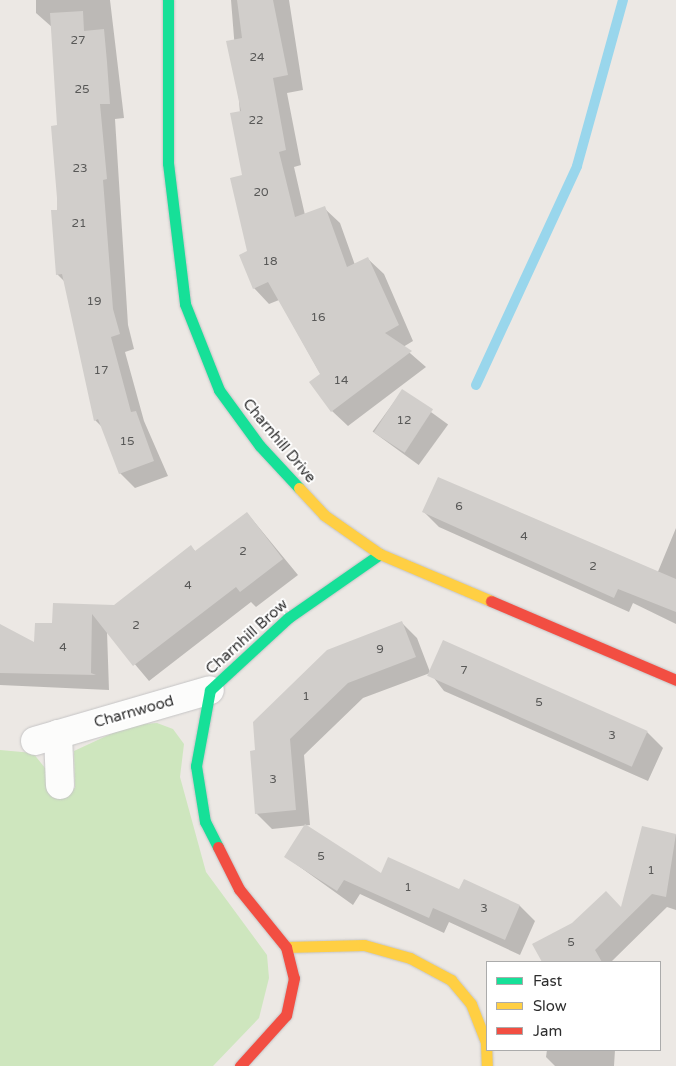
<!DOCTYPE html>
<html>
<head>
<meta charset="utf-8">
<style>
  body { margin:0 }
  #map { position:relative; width:676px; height:1066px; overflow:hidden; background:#ece8e4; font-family:"Varela Round",sans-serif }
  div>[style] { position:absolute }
  .green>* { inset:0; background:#cee6be }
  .shadow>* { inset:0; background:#0003; transform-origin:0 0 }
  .stream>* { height:10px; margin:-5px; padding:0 5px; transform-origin:5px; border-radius:5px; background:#99d6ec }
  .building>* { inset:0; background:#d1cecb; transform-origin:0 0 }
  .roads { filter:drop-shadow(0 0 1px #c5c4c5) drop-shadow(0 0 1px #c5c4c5) }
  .street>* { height:28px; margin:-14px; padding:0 14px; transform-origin:14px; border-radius:14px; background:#fcfcfb }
  .fast>* { height:11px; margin:-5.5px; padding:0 5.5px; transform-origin:5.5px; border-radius:5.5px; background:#16e098 }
  .slow>* { height:11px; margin:-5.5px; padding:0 5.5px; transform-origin:5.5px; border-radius:5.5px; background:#ffcf43 }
  .jam>* { height:11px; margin:-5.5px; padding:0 5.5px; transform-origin:5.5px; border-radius:5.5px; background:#f24e42 }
  span { translate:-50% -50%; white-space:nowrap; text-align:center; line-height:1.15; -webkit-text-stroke:4px #fff; paint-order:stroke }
  .number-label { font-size:12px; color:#585857 }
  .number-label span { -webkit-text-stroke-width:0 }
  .street-label { font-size:15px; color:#2e2e2e }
  .legend { position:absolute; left:486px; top:961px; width:175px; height:90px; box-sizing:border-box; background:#fff; border:1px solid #ababab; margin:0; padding:6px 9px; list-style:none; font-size:15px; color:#2e2e2e }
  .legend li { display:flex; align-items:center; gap:10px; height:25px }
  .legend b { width:25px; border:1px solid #ababab }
</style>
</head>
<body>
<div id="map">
  <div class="green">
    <div style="clip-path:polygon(157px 723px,173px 729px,184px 744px,180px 777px,206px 872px,267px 955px,269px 978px,259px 1018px,213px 1066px,0 1066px,0 750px,33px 753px,45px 768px,52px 796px,75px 788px,74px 751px,130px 725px)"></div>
  </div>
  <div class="shadow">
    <div style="clip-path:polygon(36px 0,110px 0,124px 118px,115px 119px,128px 325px,134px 349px,125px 352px,144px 421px,168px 476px,135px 488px,120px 473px,103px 428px,95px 420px,65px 282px,57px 274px,58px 126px,53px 28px,36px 13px)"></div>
    <div style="clip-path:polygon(231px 0,289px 0,303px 90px,287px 93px,301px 165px,294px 167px,305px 215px,324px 208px,340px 223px,355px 265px,368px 259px,384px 274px,413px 341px,403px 347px,426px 367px,348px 426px,332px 411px,321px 375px,279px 300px,269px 304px,254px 288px)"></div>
    <div style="left:402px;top:391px;width:57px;height:50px;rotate:36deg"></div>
    <div style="clip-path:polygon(424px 512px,657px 574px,676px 528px,676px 624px,633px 603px,629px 612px,439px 527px)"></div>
    <div style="clip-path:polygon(247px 513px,298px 575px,256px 607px,251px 602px,149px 681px,107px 631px,109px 690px,0 685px,0 625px,35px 644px,53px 625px,115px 606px,191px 547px,196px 552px)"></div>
    <div style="clip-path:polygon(402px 623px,417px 638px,430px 672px,443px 642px,647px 732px,663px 748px,648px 781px,444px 691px,430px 673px,363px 698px,304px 755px,310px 825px,272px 829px,256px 813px,257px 751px)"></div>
    <div style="clip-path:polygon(643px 827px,676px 835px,676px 910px,667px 907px,611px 962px,543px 962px,533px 944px,622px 909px)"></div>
    <div style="clip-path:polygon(286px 857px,520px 906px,535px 921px,520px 955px,449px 922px,444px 933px,360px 894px,353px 905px)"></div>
    <div style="clip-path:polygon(547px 1050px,615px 1050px,614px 1066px,555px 1066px,546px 1057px)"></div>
  </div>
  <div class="stream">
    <div style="left:476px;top:385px;width:241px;rotate:-65.2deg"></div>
    <div style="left:577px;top:166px;width:172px;rotate:-74.5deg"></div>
  </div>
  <div class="building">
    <div style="clip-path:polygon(237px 0,273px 0,288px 75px,273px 78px,286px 150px,279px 152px,295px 217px,325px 206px,347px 267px,368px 257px,399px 325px,385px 333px,412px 351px,331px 412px,309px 382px,320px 374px,268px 282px,253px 289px,239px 255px,247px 251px,230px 178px,242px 175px,230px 113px,241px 111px,226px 41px,242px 38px)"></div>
    <div style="clip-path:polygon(83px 11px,84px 31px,104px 29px,107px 62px,110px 104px,100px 104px,107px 179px,103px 180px,113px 309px,120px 334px,111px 337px,131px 412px,136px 411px,154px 461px,119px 474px,98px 419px,94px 421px,62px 274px,56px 275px,51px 210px,58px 210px,51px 126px,57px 125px,50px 13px)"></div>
    <div style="left:402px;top:389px;width:37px;height:52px;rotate:33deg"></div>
    <div style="clip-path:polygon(438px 477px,676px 579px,676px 612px,618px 589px,614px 598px,422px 512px)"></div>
    <div style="clip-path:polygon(247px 512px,283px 559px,240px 592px,236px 587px,133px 666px,92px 614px,91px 673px,96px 675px,0 673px,0 624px,34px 642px,35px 623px,52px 623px,53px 603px,114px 605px,191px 545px,195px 551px)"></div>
    <div style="clip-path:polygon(402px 621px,416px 657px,348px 683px,290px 739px,296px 810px,255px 814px,250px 751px,255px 750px,253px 722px,327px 650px)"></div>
    <div style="left:443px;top:640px;width:224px;height:39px;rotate:24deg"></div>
    <div style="clip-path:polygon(305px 824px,381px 873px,388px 857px,459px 889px,464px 879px,520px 905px,505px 940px,433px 908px,429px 918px,344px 880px,337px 891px,284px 857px)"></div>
    <div style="clip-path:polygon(642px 826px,676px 834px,666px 897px,652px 894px,595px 950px,602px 962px,542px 962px,532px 944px,572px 923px,606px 891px,621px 907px)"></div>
  </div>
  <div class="roads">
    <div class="street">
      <div style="left:58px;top:734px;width:51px;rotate:87.8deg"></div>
      <div style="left:35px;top:741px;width:182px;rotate:-16.2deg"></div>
    </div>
    <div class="fast">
      <div style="left:168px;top:0;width:163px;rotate:90deg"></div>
      <div style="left:168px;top:163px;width:142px;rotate:83.1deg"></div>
      <div style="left:185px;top:304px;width:92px;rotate:68.4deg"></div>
      <div style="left:219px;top:390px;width:69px;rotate:53.8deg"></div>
      <div style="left:260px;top:446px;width:57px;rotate:47.1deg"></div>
      <div style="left:218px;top:847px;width:28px;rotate:-117deg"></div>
      <div style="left:205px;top:822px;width:57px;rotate:-99.1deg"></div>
      <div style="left:196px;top:766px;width:77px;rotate:-79.6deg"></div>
      <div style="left:210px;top:690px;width:106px;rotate:-42.7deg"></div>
      <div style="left:288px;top:618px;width:112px;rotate:-34.8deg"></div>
    </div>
    <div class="slow">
      <div style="left:299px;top:488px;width:37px;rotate:47deg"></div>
      <div style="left:324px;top:515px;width:68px;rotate:34.9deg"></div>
      <div style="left:380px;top:554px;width:121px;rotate:22.9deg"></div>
      <div style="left:286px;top:947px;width:78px;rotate:-1.5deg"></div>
      <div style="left:364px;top:945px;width:48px;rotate:15.8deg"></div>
      <div style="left:410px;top:958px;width:47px;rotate:28.2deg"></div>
      <div style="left:451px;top:980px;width:31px;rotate:50deg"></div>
      <div style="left:471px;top:1004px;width:41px;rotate:68.5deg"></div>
      <div style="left:486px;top:1042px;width:24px;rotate:88deg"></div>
    </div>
    <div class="jam">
      <div style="left:491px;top:601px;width:201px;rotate:23.1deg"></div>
      <div style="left:218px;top:847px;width:47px;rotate:63.4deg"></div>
      <div style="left:239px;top:889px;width:75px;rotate:51deg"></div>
      <div style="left:286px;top:947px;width:32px;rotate:76deg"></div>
      <div style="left:294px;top:978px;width:38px;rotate:102deg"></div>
      <div style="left:286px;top:1015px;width:69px;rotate:132deg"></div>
    </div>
  </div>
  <div class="number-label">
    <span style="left:78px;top:41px">27</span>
    <span style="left:257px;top:58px">24</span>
    <span style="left:82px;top:90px">25</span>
    <span style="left:256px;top:121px">22</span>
    <span style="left:80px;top:169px">23</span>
    <span style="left:261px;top:193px">20</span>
    <span style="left:79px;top:224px">21</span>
    <span style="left:270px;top:262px">18</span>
    <span style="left:94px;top:302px">19</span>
    <span style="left:318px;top:318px">16</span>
    <span style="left:101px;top:371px">17</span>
    <span style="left:341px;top:381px">14</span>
    <span style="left:404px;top:421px">12</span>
    <span style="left:127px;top:442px">15</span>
    <span style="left:459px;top:507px">6</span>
    <span style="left:524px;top:537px">4</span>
    <span style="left:243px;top:552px">2</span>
    <span style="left:593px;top:567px">2</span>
    <span style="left:188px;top:586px">4</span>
    <span style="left:136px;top:626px">2</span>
    <span style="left:63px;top:648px">4</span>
    <span style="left:380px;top:650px">9</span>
    <span style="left:464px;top:671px">7</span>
    <span style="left:306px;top:697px">1</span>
    <span style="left:539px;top:703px">5</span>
    <span style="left:612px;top:736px">3</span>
    <span style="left:273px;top:780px">3</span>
    <span style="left:321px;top:857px">5</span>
    <span style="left:651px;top:871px">1</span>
    <span style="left:408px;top:888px">1</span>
    <span style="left:484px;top:909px">3</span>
    <span style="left:571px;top:943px">5</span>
  </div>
  <div class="street-label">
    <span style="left:279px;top:441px;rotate:50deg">Charnhill Drive</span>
    <span style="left:247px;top:637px;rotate:-42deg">Charnhill Brow</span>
    <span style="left:134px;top:712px;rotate:-16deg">Charnwood</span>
  </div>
  <ul class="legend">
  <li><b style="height:6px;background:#16e098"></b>Fast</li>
  <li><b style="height:6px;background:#ffcf43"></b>Slow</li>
  <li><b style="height:6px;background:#f24e42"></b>Jam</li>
  </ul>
</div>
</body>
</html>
